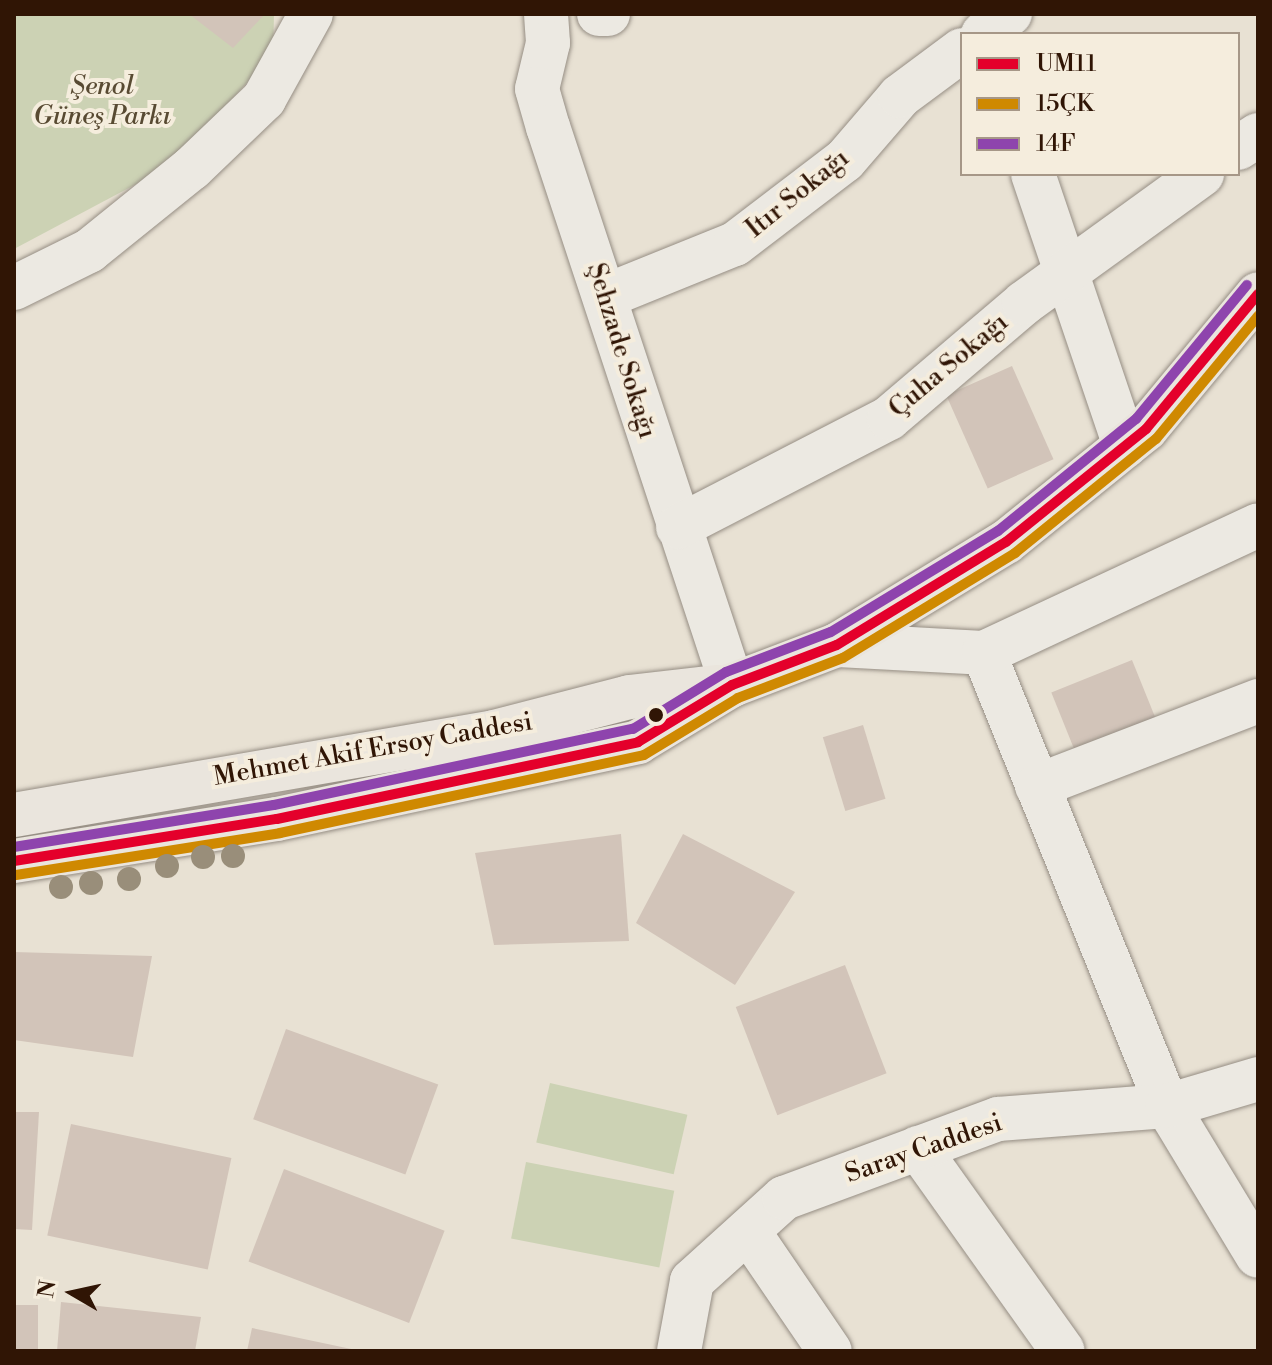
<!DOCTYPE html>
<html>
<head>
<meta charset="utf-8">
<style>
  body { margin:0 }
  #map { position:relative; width:1272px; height:1365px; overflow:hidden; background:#e8e1d3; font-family:"Libre Bodoni",serif }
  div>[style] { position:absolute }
  .green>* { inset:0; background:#ccd2b4; transform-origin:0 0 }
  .building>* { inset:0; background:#d2c4b9; transform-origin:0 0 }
  .roads { filter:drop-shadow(0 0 2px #968e84) drop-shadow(0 0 2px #968e84) }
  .minor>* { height:44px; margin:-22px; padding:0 22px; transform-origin:22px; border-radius:22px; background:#ece9e2 }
  .major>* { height:44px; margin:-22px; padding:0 22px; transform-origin:22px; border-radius:22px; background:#eae5dd }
  .bus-1>* { height:10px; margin:-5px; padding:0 5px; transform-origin:5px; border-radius:5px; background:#e4002b }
  .bus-2>* { height:10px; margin:-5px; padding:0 5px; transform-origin:5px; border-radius:5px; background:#cf8901 }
  .bus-3>* { height:10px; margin:-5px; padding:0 5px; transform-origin:5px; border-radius:5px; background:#8e44ad }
  .trees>* { width:24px; height:24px; margin:-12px; border-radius:50%; background:#998e7a }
  .dots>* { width:22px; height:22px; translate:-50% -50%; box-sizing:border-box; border:4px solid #f5eddd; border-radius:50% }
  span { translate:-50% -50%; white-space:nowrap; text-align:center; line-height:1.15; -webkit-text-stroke:8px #f5eddd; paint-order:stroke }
  .park-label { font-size:26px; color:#584a32; font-style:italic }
  .street-label { font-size:26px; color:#301505 }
  .frame { position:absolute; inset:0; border:16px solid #301505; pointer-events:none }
  .legend { position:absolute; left:960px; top:32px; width:280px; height:144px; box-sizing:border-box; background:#f5eddd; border:2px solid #a69787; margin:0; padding:10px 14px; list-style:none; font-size:24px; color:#301505 }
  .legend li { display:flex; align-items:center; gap:16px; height:40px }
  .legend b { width:40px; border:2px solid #a69787 }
  .north { position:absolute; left:32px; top:1253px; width:80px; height:80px; -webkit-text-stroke:6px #f5eddd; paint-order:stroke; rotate:279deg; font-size:22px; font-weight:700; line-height:32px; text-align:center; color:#301505 }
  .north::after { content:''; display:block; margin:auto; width:28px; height:36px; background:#301505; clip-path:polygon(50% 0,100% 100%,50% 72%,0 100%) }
</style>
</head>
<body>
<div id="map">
  <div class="green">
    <div style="clip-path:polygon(14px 14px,274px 14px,273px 54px,172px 165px,14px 249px)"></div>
    <div style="left:550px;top:1083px;width:141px;height:61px;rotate:13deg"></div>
    <div style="left:526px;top:1162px;width:151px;height:78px;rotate:11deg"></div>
  </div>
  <div class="building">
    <div style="clip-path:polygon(189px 14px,265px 14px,233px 48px)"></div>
    <div style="left:1012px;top:366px;width:102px;height:72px;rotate:66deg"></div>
    <div style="left:1132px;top:660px;width:75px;height:87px;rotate:68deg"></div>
    <div style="left:863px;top:725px;width:77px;height:42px;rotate:73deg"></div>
    <div style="clip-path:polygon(621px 834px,629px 941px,494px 945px,475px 853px)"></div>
    <div style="clip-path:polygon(683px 834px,795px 892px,735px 985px,636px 923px)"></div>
    <div style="clip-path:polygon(14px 952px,152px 956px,133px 1057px,14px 1040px)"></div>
    <div style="left:845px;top:965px;width:116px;height:117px;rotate:69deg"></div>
    <div style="left:286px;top:1029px;width:162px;height:96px;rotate:20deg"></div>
    <div style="clip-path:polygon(14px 1112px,39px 1112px,32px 1230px,14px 1229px)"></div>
    <div style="left:71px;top:1124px;width:164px;height:114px;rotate:12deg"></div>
    <div style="left:284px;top:1169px;width:172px;height:99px;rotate:21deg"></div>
    <div style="clip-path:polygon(61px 1302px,201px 1317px,195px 1351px,57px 1351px)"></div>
    <div style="left:14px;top:1305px;width:24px;height:46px"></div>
    <div style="clip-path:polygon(252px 1328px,356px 1350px,356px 1351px,247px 1351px)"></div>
  </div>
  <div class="roads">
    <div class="minor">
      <div style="left:546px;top:14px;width:29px;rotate:86deg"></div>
      <div style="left:548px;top:43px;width:47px;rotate:103.4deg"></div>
      <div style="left:537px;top:89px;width:40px;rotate:74deg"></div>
      <div style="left:548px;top:127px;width:588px;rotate:71.75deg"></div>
      <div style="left:599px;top:14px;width:9px"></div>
      <div style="left:983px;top:34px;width:34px;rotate:-37deg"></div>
      <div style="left:1238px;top:148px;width:24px;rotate:-33deg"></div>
      <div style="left:1033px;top:174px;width:287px;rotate:71.3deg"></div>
      <div style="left:14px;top:288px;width:84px;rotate:-26.3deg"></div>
      <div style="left:89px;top:251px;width:132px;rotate:-38.9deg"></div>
      <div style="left:192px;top:168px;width:100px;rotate:-43.8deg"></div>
      <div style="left:264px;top:99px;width:97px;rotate:-61.1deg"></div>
      <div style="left:606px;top:296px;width:139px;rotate:-22deg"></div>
      <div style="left:735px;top:244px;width:138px;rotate:-37.4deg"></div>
      <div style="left:845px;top:160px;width:84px;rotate:-49.3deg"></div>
      <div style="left:900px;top:96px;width:77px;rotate:-36.6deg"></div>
      <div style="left:678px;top:527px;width:237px;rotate:-27.3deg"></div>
      <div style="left:889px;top:418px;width:177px;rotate:-40.4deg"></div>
      <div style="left:1024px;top:303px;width:220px;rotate:-35.9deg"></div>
      <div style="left:837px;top:645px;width:147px;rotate:3.1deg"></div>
      <div style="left:984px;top:653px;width:489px;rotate:68deg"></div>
      <div style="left:1167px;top:1106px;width:175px;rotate:58.8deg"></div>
      <div style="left:984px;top:653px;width:302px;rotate:-25deg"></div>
      <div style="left:1037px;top:786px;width:237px;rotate:-21deg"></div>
      <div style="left:918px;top:1148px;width:249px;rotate:54.5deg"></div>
      <div style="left:748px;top:1231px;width:145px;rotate:55.7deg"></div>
      <div style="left:679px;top:1351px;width:71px;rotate:-79.5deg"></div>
      <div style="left:692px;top:1281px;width:124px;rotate:-42.1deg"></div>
      <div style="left:784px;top:1198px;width:228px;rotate:-20.3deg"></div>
      <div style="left:998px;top:1119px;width:169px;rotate:-4.4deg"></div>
      <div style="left:1167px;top:1106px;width:95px;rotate:-16.5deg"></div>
    </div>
    <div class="major">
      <div style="left:14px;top:815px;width:487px;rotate:-9.8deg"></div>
      <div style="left:494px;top:732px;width:139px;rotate:-14.5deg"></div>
      <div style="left:629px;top:697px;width:90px;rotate:-6.4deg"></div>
      <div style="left:14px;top:861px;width:266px;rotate:-9.1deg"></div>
      <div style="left:277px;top:819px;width:369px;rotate:-12deg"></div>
      <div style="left:638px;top:742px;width:110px;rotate:-31.2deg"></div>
      <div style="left:732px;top:685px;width:112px;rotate:-20.9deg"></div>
      <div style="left:837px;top:645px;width:198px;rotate:-31.4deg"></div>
      <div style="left:1006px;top:542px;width:180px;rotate:-38.9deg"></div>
      <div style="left:1146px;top:429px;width:175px;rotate:-50.3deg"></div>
    </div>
  </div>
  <div class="bus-1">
    <div style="left:14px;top:861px;width:266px;rotate:-9.1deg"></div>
    <div style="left:277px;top:819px;width:369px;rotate:-12deg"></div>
    <div style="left:638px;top:742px;width:110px;rotate:-31.2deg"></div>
    <div style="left:732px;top:685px;width:112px;rotate:-20.9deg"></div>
    <div style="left:837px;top:645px;width:198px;rotate:-31.4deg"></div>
    <div style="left:1006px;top:542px;width:180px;rotate:-38.9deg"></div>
    <div style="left:1146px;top:429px;width:175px;rotate:-50.3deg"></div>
  </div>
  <div class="bus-2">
    <div style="left:16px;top:875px;width:267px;rotate:-9deg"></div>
    <div style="left:280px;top:833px;width:372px;rotate:-12.1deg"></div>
    <div style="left:644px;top:755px;width:110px;rotate:-31.2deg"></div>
    <div style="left:738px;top:698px;width:112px;rotate:-20.9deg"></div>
    <div style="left:843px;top:658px;width:202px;rotate:-31.4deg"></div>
    <div style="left:1015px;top:553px;width:181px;rotate:-39deg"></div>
    <div style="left:1156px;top:439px;width:160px;rotate:-50.3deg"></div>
  </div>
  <div class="bus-3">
    <div style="left:14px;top:847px;width:263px;rotate:-9.2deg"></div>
    <div style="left:274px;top:805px;width:367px;rotate:-12deg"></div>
    <div style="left:633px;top:729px;width:109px;rotate:-31.5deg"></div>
    <div style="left:726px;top:672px;width:112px;rotate:-20.9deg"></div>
    <div style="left:831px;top:632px;width:195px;rotate:-31.2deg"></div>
    <div style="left:998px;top:531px;width:178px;rotate:-39.1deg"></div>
    <div style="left:1136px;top:419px;width:174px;rotate:-50.4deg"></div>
  </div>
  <div class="trees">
    <div style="left:233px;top:856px"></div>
    <div style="left:203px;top:857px"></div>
    <div style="left:167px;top:866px"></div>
    <div style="left:129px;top:879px"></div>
    <div style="left:91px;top:883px"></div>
    <div style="left:61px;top:887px"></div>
  </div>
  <div class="dots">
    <div style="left:656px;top:715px;background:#301505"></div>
  </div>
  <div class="park-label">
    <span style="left:102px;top:102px">Şenol<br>Güneş Parkı</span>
  </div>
  <div class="street-label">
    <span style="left:798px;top:194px;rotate:-39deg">Itır Sokağı</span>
    <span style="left:621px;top:351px;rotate:73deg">Şehzade Sokağı</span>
    <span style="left:949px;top:366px;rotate:-40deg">Çuha Sokağı</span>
    <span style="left:373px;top:750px;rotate:-10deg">Mehmet Akif Ersoy Caddesi</span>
    <span style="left:924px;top:1149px;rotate:-19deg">Saray Caddesi</span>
  </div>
  <div class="frame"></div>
  <ul class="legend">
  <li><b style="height:10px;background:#e4002b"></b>UM11</li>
  <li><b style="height:10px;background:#cf8901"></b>15ÇK</li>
  <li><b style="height:10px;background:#8e44ad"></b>14F</li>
  </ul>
  <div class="north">N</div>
</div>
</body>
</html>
